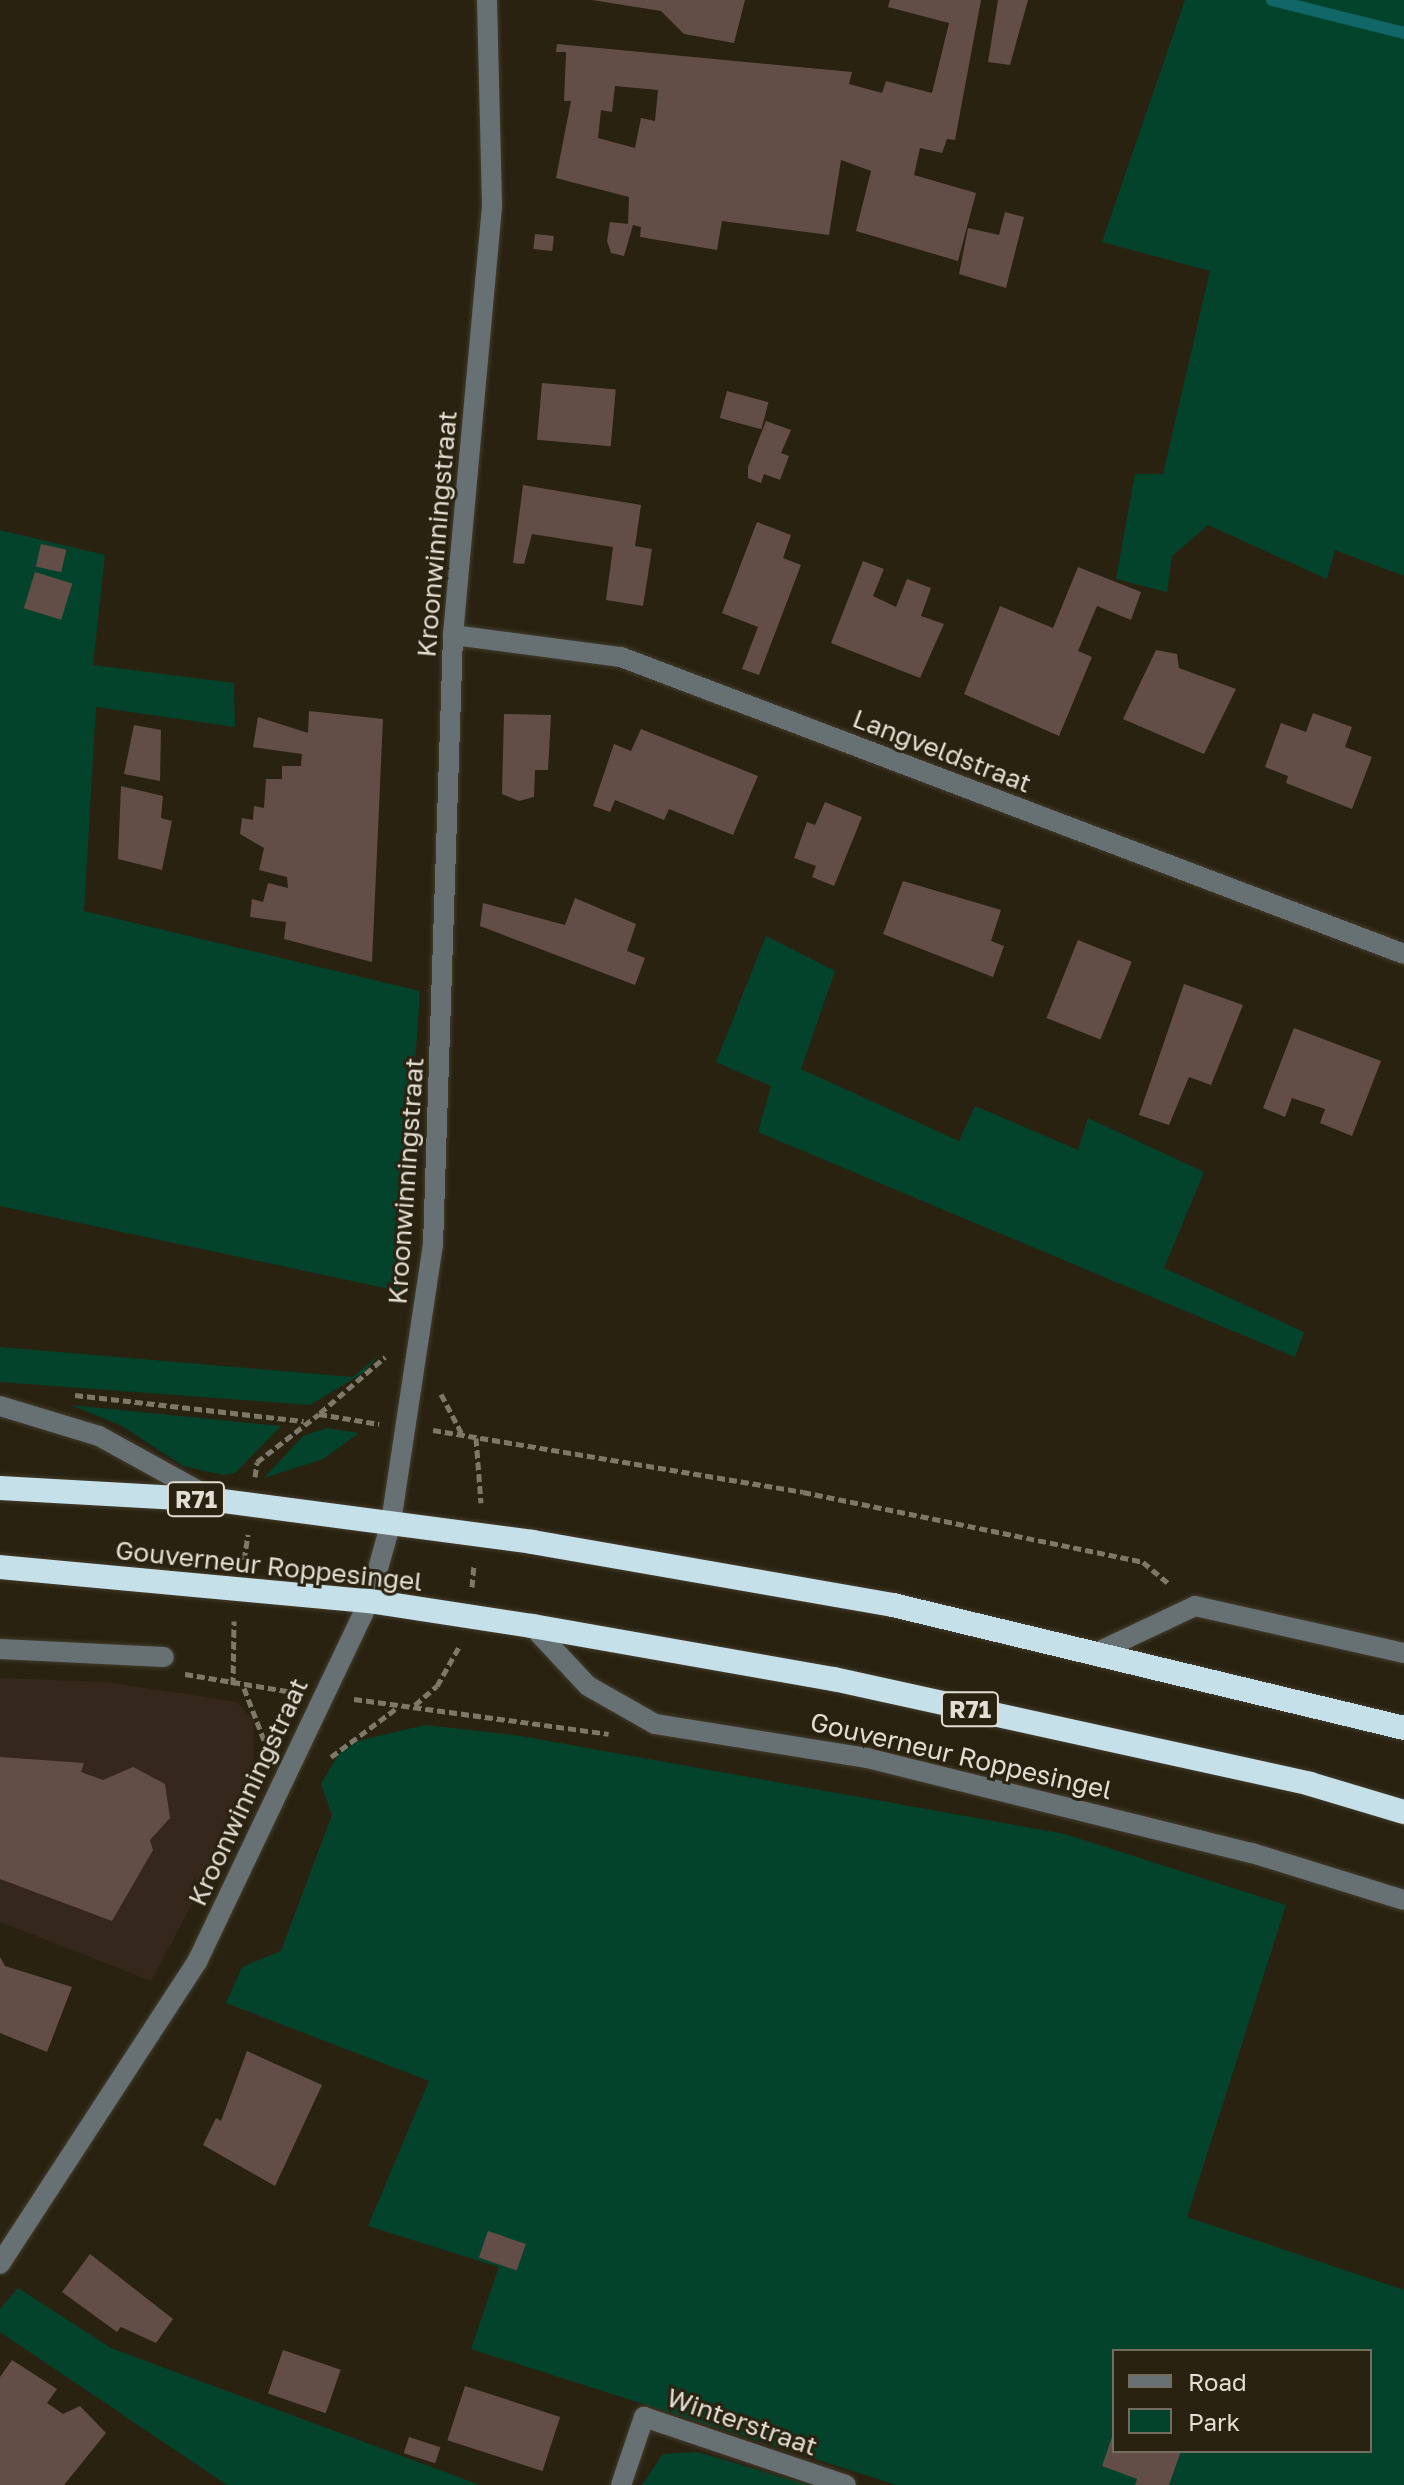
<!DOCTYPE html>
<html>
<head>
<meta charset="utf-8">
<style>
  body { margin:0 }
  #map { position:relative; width:1404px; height:2485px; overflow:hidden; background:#292211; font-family:"Golos Text",sans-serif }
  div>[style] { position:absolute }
  .commercial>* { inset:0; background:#36271c }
  .green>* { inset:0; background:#03432b }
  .stream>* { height:12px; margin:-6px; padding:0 6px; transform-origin:6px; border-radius:6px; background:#116767 }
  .building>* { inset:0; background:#634e47; transform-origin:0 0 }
  .path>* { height:5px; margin-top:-2.5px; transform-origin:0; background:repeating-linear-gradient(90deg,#7e7869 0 8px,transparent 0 12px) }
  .roads { filter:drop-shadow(0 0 2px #433c2c) drop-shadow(0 0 2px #433c2c) }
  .minor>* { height:20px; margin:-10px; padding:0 10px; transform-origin:10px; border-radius:10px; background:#677174 }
  .highway>* { height:24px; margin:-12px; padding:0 12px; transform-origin:12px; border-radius:12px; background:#c5e0e8 }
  span { translate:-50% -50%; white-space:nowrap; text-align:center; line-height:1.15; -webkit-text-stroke:6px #292211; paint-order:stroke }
  .shield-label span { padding:2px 6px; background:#292211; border:2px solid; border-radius:6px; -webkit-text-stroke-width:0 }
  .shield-label { font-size:24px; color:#e3ded3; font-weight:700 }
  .street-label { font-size:26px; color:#e3ded3 }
  .legend { position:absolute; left:1112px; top:2349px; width:260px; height:104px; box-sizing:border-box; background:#292211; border:2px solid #736d5f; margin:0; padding:10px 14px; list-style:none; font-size:24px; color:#e3ded3 }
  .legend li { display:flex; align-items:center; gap:16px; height:40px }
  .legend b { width:40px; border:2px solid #736d5f }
</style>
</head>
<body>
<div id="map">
  <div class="commercial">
    <div style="clip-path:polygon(0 1678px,107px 1682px,237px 1702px,254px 1721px,253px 1789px,151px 1981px,0 1922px)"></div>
  </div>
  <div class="green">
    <div style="clip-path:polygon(1185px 0,1404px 0,1404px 576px,1335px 550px,1327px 579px,1208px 525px,1172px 556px,1167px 592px,1116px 579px,1135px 474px,1163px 474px,1210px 271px,1102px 242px)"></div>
    <div style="clip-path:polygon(0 530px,105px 555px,93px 665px,234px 683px,235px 727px,96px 707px,84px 911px,420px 991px,399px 1291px,0 1206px)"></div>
    <div style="clip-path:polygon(766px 936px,835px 971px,801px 1069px,959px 1141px,975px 1106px,1078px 1150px,1088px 1118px,1204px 1172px,1164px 1268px,1304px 1332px,1295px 1357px,758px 1132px,771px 1086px,716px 1062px)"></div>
    <div style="clip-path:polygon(0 1347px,353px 1377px,381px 1353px,363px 1373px,310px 1405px,0 1382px)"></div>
    <div style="clip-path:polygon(71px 1405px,281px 1426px,235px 1473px,223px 1475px,183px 1466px,122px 1426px)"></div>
    <div style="clip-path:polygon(327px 1428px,359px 1433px,323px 1459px,264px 1478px,303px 1436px)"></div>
    <div style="clip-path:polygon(evenodd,425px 1725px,515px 1735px,1065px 1834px,1286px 1905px,1187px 2217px,1404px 2290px,1404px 2485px,897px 2485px,471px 2349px,499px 2267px,368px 2226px,429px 2081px,226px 2003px,242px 1967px,281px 1951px,332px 1815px,321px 1784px,338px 1755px,358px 1741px,425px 1725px,1114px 2351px,1370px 2351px,1370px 2451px,1114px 2451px,1114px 2351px)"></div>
    <div style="clip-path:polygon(18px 2288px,111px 2348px,480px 2485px,227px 2485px,0 2332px,0 2309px)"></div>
    <div style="clip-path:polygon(698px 2452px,808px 2485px,642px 2485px,663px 2454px)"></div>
  </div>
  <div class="stream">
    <div style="left:1272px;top:0;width:136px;rotate:14deg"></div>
  </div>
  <div class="building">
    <div style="clip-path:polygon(592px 0,745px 0,734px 43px,684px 34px,661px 11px)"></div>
    <div style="clip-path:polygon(evenodd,890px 0,981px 0,955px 140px,947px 139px,942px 153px,920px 148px,914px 175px,976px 193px,958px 261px,856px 231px,871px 171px,841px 160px,829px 235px,722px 221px,717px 250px,640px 237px,641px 227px,633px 225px,624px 256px,611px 253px,607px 241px,610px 222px,628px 224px,629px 197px,556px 178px,571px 101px,564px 101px,566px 52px,556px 52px,557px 44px,852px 72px,849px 84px,882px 93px,886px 81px,932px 93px,949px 23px,888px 7px,890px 0,615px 86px,658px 90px,655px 121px,641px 118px,635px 148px,598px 138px,601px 110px,612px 112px,615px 86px)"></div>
    <div style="clip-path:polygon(998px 0,1028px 0,1010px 65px,988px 62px)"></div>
    <div style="clip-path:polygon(1005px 212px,1024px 217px,1006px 288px,959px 274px,968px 228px,999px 235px)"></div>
    <div style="left:535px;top:234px;width:19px;height:15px;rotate:6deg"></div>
    <div style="left:542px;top:383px;width:74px;height:57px;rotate:5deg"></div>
    <div style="left:727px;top:391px;width:43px;height:28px;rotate:15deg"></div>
    <div style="clip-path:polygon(766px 421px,791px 430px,781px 453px,789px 456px,780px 480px,764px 474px,761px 483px,748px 478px,748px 467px)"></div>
    <div style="clip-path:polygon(523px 485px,641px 505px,635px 546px,652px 549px,643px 606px,606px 600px,613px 547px,532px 534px,524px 564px,513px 563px)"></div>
    <div style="clip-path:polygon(757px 522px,791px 535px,783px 558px,801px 565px,759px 675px,742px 669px,758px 627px,722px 613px)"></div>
    <div style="left:41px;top:544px;width:26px;height:23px;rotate:13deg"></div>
    <div style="clip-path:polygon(863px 561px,884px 569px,873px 596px,896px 607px,907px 579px,931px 588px,921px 616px,944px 624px,920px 678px,831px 643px)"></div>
    <div style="clip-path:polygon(1078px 567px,1141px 592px,1131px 620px,1097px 606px,1078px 651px,1092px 657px,1059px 736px,964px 694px,1000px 606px,1053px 628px)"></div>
    <div style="left:35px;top:572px;width:39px;height:38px;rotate:17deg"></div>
    <div style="clip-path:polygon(1156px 650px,1177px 654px,1179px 668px,1236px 689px,1204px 754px,1123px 719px)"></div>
    <div style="clip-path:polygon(309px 711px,383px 719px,372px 962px,284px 939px,286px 922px,250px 917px,252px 899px,263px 902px,268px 883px,288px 888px,287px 877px,259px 870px,264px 848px,240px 834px,242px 818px,253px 820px,254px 806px,264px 808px,266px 779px,282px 779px,282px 766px,301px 766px,302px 754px,253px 747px,258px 717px,308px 733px)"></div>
    <div style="clip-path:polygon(1313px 713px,1352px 727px,1345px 747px,1372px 757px,1352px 809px,1286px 783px,1288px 776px,1265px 767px,1281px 723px,1306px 732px)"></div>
    <div style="clip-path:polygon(504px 714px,551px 715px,548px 770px,535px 770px,534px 797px,519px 801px,502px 794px)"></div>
    <div style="clip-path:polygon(134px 725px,161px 730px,160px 781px,124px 774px)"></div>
    <div style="clip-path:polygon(641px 729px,758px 776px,733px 835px,669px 809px,664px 820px,615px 800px,610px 812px,593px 806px,614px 744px,631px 751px)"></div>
    <div style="clip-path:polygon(121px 786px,163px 796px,161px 818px,172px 821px,162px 870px,118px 859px)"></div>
    <div style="clip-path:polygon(825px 802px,862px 817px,834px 886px,812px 877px,816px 866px,794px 858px,807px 822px,815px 825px)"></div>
    <div style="clip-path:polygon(903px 881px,1001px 910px,991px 941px,1004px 946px,993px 977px,883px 934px)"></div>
    <div style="clip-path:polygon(575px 898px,636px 924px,627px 951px,645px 958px,635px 985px,480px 926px,483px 903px,565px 925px)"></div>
    <div style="left:1078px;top:940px;width:58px;height:84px;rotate:22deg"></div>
    <div style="clip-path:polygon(1184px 984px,1243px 1005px,1211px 1085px,1189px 1077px,1169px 1125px,1139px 1115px)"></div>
    <div style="clip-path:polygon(1294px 1028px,1381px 1061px,1352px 1136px,1320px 1123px,1325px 1109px,1292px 1098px,1285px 1117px,1263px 1108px)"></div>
    <div style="clip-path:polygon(0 1757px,84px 1763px,81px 1772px,103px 1780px,133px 1767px,165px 1784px,170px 1818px,150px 1840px,153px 1850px,112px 1921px,0 1879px)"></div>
    <div style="clip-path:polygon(0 1957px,5px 1966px,72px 1987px,47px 2052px,0 2033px)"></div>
    <div style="clip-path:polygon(247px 2051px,322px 2085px,275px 2186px,203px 2145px,216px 2118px,221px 2121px)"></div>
    <div style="left:488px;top:2231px;width:40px;height:28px;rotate:19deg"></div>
    <div style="clip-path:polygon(90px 2254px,173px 2319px,156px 2343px,121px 2327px,117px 2332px,62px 2292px)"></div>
    <div style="left:283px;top:2350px;width:61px;height:46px;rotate:19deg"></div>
    <div style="clip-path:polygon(12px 2360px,57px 2389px,47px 2403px,63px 2414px,80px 2406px,106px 2433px,64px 2485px,0 2485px,0 2377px)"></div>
    <div style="left:465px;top:2386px;width:100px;height:57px;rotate:18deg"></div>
    <div style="clip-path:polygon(1113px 2434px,1114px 2451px,1181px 2451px,1169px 2485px,1135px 2485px,1137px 2479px,1102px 2466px)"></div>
    <div style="left:409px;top:2437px;width:33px;height:17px;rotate:18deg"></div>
  </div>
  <div class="path">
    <div style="left:441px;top:1394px;width:45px;rotate:62.3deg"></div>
    <div style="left:75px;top:1395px;width:230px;rotate:6.5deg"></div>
    <div style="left:320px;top:1413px;width:86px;rotate:-40.7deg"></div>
    <div style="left:433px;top:1430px;width:375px;rotate:9.5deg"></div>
    <div style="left:803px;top:1492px;width:347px;rotate:11.6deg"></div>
    <div style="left:1143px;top:1562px;width:35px;rotate:40deg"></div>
    <div style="left:476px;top:1438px;width:65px;rotate:85.6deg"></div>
    <div style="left:255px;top:1477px;width:15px;rotate:-82deg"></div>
    <div style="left:257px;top:1462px;width:78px;rotate:-37.7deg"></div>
    <div style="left:319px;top:1414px;width:61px;rotate:9.5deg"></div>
    <div style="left:244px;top:1560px;width:26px;rotate:-81deg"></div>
    <div style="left:472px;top:1587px;width:22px;rotate:-85deg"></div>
    <div style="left:185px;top:1674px;width:109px;rotate:9.5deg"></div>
    <div style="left:233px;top:1685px;width:64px;rotate:-89.1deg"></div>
    <div style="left:244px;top:1688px;width:64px;rotate:69deg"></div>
    <div style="left:354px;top:1699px;width:257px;rotate:7.8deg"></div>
    <div style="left:415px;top:1705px;width:29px;rotate:-41deg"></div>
    <div style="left:437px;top:1686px;width:45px;rotate:-60.6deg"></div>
    <div style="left:331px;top:1757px;width:82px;rotate:-36.6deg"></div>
  </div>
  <div class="roads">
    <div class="minor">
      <div style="left:453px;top:635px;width:169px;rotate:7.5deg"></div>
      <div style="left:621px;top:657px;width:837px;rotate:20.77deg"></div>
      <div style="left:0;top:1406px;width:103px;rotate:16.9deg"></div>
      <div style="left:99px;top:1436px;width:132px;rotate:28.9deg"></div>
      <div style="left:532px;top:1626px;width:82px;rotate:47deg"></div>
      <div style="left:588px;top:1686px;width:77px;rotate:29.6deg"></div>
      <div style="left:655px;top:1724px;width:215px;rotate:9.1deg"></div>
      <div style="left:867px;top:1758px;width:397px;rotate:13.9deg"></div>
      <div style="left:1252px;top:1853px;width:159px;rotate:17.2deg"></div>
      <div style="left:0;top:1649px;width:164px;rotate:2.8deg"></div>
      <div style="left:1102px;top:1650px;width:103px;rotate:-25.3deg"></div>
      <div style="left:1195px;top:1606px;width:214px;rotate:12.7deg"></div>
      <div style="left:0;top:2264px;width:361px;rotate:-56.9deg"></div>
      <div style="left:197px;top:1962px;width:400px;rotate:-64.5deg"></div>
      <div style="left:369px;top:1601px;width:82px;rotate:-74.4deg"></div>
      <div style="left:391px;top:1522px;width:280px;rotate:-81.4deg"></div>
      <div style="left:433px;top:1245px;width:610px;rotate:-88.12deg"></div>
      <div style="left:453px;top:635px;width:432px;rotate:-84.8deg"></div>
      <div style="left:492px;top:205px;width:205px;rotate:-91.4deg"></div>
      <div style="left:621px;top:2485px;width:72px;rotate:-71.3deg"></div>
      <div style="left:644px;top:2417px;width:213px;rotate:18.6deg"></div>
    </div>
    <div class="highway">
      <div style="left:0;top:1488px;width:215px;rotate:3.2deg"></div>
      <div style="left:215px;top:1500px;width:320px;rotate:7.5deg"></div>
      <div style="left:532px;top:1542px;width:366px;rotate:9.9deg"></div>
      <div style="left:893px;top:1605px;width:526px;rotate:13.53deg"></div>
      <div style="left:0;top:1567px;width:371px;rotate:5.3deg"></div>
      <div style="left:369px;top:1601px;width:165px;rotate:8.7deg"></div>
      <div style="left:532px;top:1626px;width:307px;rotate:10deg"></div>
      <div style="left:834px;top:1679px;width:487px;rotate:12.4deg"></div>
      <div style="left:1310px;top:1784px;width:98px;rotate:16.6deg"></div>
    </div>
  </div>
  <div class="shield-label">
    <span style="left:196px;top:1499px">R71</span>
    <span style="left:970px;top:1709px">R71</span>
  </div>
  <div class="street-label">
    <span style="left:437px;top:534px;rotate:-85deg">Kroonwinningstraat</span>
    <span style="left:942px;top:751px;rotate:21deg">Langveldstraat</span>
    <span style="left:406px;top:1181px;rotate:-86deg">Kroonwinningstraat</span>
    <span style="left:269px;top:1566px;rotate:6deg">Gouverneur Roppesingel</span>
    <span style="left:961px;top:1756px;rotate:13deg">Gouverneur Roppesingel</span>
    <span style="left:248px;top:1792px;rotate:-65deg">Kroonwinningstraat</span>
    <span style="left:742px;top:2422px;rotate:19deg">Winterstraat</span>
  </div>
  <ul class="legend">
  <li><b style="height:10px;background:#677174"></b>Road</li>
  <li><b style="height:22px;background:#03432b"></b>Park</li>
  </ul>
</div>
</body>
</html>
